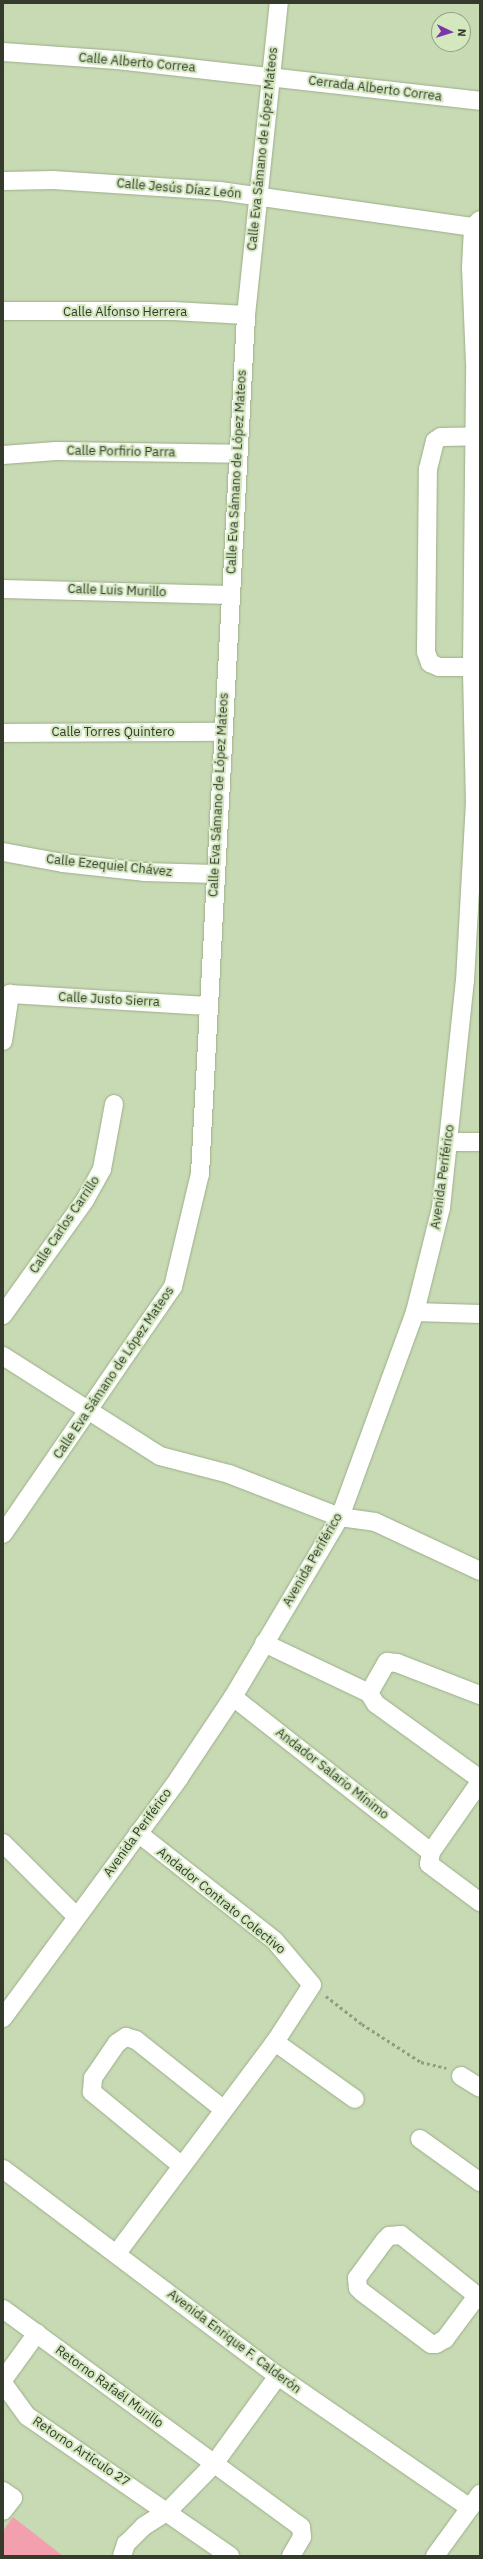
<!DOCTYPE html>
<html>
<head>
<meta charset="utf-8">
<style>
  body { margin:0 }
  #map { position:relative; width:483px; height:2559px; overflow:hidden; background:#c7dab3; font-family:"IBM Plex Sans",sans-serif }
  div>[style] { position:absolute }
  .green>* { inset:0; background:#f2a0ad }
  .path>* { height:2.5px; margin-top:-1.25px; transform-origin:0; background:repeating-linear-gradient(90deg,#8f9d80 0 3px,transparent 0 6px) }
  .roads { filter:drop-shadow(0 0 1px #9cae89) drop-shadow(0 0 1px #9cae89) }
  .minor>* { height:18px; margin:-9px; padding:0 9px; transform-origin:9px; border-radius:9px; background:#fff }
  span { translate:-50% -50%; white-space:nowrap; text-align:center; line-height:1.15; -webkit-text-stroke:4px #d4e8c0; paint-order:stroke }
  .street-label { font-size:13px; color:#343b2c }
  .frame { position:absolute; inset:0; border:4px solid #343b2c; pointer-events:none }
  .north { position:absolute; left:431px; top:12px; width:40px; height:40px; box-sizing:border-box; background:#d4e8c0; border:1px solid #94a385; border-radius:50%; rotate:94deg; font-size:11px; font-weight:700; line-height:16px; text-align:center; color:#343b2c }
  .north::after { content:''; display:block; margin:auto; width:14px; height:18px; background:#7c36a9; clip-path:polygon(50% 0,100% 100%,50% 72%,0 100%) }
</style>
</head>
<body>
<div id="map">
  <div class="green">
    <div style="clip-path:polygon(13px 2517px,63px 2556px,3px 2556px,3px 2531px)"></div>
  </div>
  <div class="path">
    <div style="left:326px;top:1996px;width:46px;rotate:37.9deg"></div>
    <div style="left:362px;top:2024px;width:70px;rotate:32.8deg"></div>
    <div style="left:421px;top:2062px;width:26px;rotate:13deg"></div>
  </div>
  <div class="roads">
    <div class="minor">
      <div style="left:3px;top:52px;width:114px;rotate:4deg"></div>
      <div style="left:117px;top:60px;width:365px;rotate:6.4deg"></div>
      <div style="left:3px;top:181px;width:50px;rotate:-1.1deg"></div>
      <div style="left:53px;top:180px;width:167px;rotate:3.8deg"></div>
      <div style="left:220px;top:191px;width:256px;rotate:8.1deg"></div>
      <div style="left:3px;top:311px;width:170px"></div>
      <div style="left:173px;top:311px;width:73px;rotate:3.1deg"></div>
      <div style="left:3px;top:455px;width:53px;rotate:-4.3deg"></div>
      <div style="left:56px;top:451px;width:182px;rotate:0.9deg"></div>
      <div style="left:3px;top:589px;width:227px;rotate:1.5deg"></div>
      <div style="left:472px;top:667px;width:33px;rotate:180deg"></div>
      <div style="left:439px;top:667px;width:10px;rotate:-156deg"></div>
      <div style="left:430px;top:663px;width:12px;rotate:-110deg"></div>
      <div style="left:426px;top:652px;width:183px;rotate:-89.4deg"></div>
      <div style="left:428px;top:469px;width:29px;rotate:-76deg"></div>
      <div style="left:435px;top:441px;width:7px;rotate:-34deg"></div>
      <div style="left:441px;top:437px;width:39px;rotate:-1deg"></div>
      <div style="left:3px;top:733px;width:219px;rotate:-0.3deg"></div>
      <div style="left:3px;top:852px;width:61px;rotate:10.4deg"></div>
      <div style="left:63px;top:863px;width:81px;rotate:6.3deg"></div>
      <div style="left:144px;top:872px;width:72px;rotate:1.6deg"></div>
      <div style="left:3px;top:1041px;width:48px;rotate:-81.5deg"></div>
      <div style="left:10px;top:994px;width:198px;rotate:3.5deg"></div>
      <div style="left:449px;top:1142px;width:31px"></div>
      <div style="left:415px;top:1312px;width:65px;rotate:1.8deg"></div>
      <div style="left:3px;top:1315px;width:141px;rotate:-54.5deg"></div>
      <div style="left:85px;top:1200px;width:35px;rotate:-61deg"></div>
      <div style="left:102px;top:1169px;width:66px;rotate:-79.5deg"></div>
      <div style="left:3px;top:1356px;width:186px;rotate:32.5deg"></div>
      <div style="left:160px;top:1456px;width:71px;rotate:14.6deg"></div>
      <div style="left:229px;top:1474px;width:119px;rotate:21.2deg"></div>
      <div style="left:340px;top:1517px;width:35px;rotate:8deg"></div>
      <div style="left:375px;top:1522px;width:116px;rotate:25deg"></div>
      <div style="left:3px;top:1534px;width:300px;rotate:-55.5deg"></div>
      <div style="left:173px;top:1287px;width:116px;rotate:-76.6deg"></div>
      <div style="left:200px;top:1174px;width:860px;rotate:-86.93deg"></div>
      <div style="left:246px;top:315px;width:314px;rotate:-84deg"></div>
      <div style="left:264px;top:1643px;width:116px;rotate:25.5deg"></div>
      <div style="left:369px;top:1693px;width:13px;rotate:58deg"></div>
      <div style="left:376px;top:1704px;width:128px;rotate:35.8deg"></div>
      <div style="left:369px;top:1693px;width:36px;rotate:-60deg"></div>
      <div style="left:387px;top:1662px;width:10px;rotate:6deg"></div>
      <div style="left:397px;top:1663px;width:89px;rotate:21.1deg"></div>
      <div style="left:233px;top:1697px;width:251px;rotate:38.1deg"></div>
      <div style="left:480px;top:1782px;width:85px;rotate:125deg"></div>
      <div style="left:431px;top:1852px;width:12px;rotate:99deg"></div>
      <div style="left:429px;top:1864px;width:64px;rotate:36.7deg"></div>
      <div style="left:138px;top:1833px;width:174px;rotate:38.2deg"></div>
      <div style="left:275px;top:1941px;width:57px;rotate:49.9deg"></div>
      <div style="left:312px;top:1985px;width:68px;rotate:123deg"></div>
      <div style="left:3px;top:1843px;width:103px;rotate:45deg"></div>
      <div style="left:3px;top:2018px;width:298px;rotate:-53.7deg"></div>
      <div style="left:179px;top:1778px;width:97px;rotate:-56.3deg"></div>
      <div style="left:233px;top:1697px;width:209px;rotate:-59.3deg"></div>
      <div style="left:340px;top:1517px;width:218px;rotate:-69.9deg"></div>
      <div style="left:415px;top:1312px;width:107px;rotate:-76deg"></div>
      <div style="left:441px;top:1208px;width:228px;rotate:-84deg"></div>
      <div style="left:465px;top:981px;width:177px;rotate:-86.8deg"></div>
      <div style="left:475px;top:804px;width:137px;rotate:-91.3deg"></div>
      <div style="left:472px;top:667px;width:304px;rotate:-89.4deg"></div>
      <div style="left:475px;top:363px;width:95px;rotate:-92.4deg"></div>
      <div style="left:471px;top:268px;width:41px;rotate:-87.2deg"></div>
      <div style="left:473px;top:227px;width:10px;rotate:-45deg"></div>
      <div style="left:461px;top:2076px;width:22px;rotate:32deg"></div>
      <div style="left:420px;top:2139px;width:74px;rotate:35.6deg"></div>
      <div style="left:182px;top:2166px;width:117px;rotate:-140.6deg"></div>
      <div style="left:92px;top:2092px;width:14px;rotate:-86deg"></div>
      <div style="left:93px;top:2078px;width:42px;rotate:-55.6deg"></div>
      <div style="left:117px;top:2043px;width:11px;rotate:-34deg"></div>
      <div style="left:126px;top:2037px;width:10px;rotate:17deg"></div>
      <div style="left:136px;top:2040px;width:111px;rotate:38.4deg"></div>
      <div style="left:3px;top:2169px;width:344px;rotate:37deg"></div>
      <div style="left:278px;top:2376px;width:233px;rotate:34.5deg"></div>
      <div style="left:117px;top:2253px;width:264px;rotate:-53.2deg"></div>
      <div style="left:275px;top:2042px;width:98px;rotate:35.5deg"></div>
      <div style="left:477px;top:2296px;width:54px;rotate:126.7deg"></div>
      <div style="left:445px;top:2339px;width:10px;rotate:151deg"></div>
      <div style="left:436px;top:2344px;width:5px;rotate:180deg"></div>
      <div style="left:431px;top:2344px;width:86px;rotate:-143deg"></div>
      <div style="left:362px;top:2292px;width:6px;rotate:-135deg"></div>
      <div style="left:358px;top:2288px;width:10px;rotate:-96deg"></div>
      <div style="left:357px;top:2278px;width:47px;rotate:-53.6deg"></div>
      <div style="left:385px;top:2240px;width:6px;rotate:-45deg"></div>
      <div style="left:389px;top:2236px;width:12px;rotate:-5deg"></div>
      <div style="left:401px;top:2235px;width:101px;rotate:38.6deg"></div>
      <div style="left:3px;top:2309px;width:364px;rotate:36.2deg"></div>
      <div style="left:297px;top:2524px;width:5px;rotate:37deg"></div>
      <div style="left:301px;top:2527px;width:10px;rotate:84deg"></div>
      <div style="left:302px;top:2537px;width:22px;rotate:120deg"></div>
      <div style="left:3px;top:2380px;width:58px;rotate:-54.1deg"></div>
      <div style="left:3px;top:2383px;width:41px;rotate:54deg"></div>
      <div style="left:27px;top:2416px;width:247px;rotate:34.6deg"></div>
      <div style="left:3px;top:2491px;width:12px;rotate:35deg"></div>
      <div style="left:13px;top:2498px;width:16px;rotate:128deg"></div>
      <div style="left:122px;top:2556px;width:13px;rotate:-72deg"></div>
      <div style="left:126px;top:2544px;width:25px;rotate:-45deg"></div>
      <div style="left:144px;top:2526px;width:28px;rotate:-32deg"></div>
      <div style="left:168px;top:2511px;width:66px;rotate:-45.6deg"></div>
      <div style="left:214px;top:2464px;width:109px;rotate:-54deg"></div>
      <div style="left:435px;top:2556px;width:77px;rotate:-54deg"></div>
    </div>
  </div>
  <div class="street-label">
    <span style="left:137px;top:63px;rotate:5deg">Calle Alberto Correa</span>
    <span style="left:375px;top:89px;rotate:7deg">Cerrada Alberto Correa</span>
    <span style="left:263px;top:149px;rotate:-84deg">Calle Eva Sámano de López Mateos</span>
    <span style="left:179px;top:189px;rotate:5deg">Calle Jesús Díaz León</span>
    <span style="left:125px;top:312px">Calle Alfonso Herrera</span>
    <span style="left:121px;top:452px;rotate:1deg">Calle Porfirio Parra</span>
    <span style="left:237px;top:472px;rotate:-87deg">Calle Eva Sámano de López Mateos</span>
    <span style="left:117px;top:591px;rotate:2deg">Calle Luis Murillo</span>
    <span style="left:113px;top:732px">Calle Torres Quintero</span>
    <span style="left:219px;top:795px;rotate:-87deg">Calle Eva Sámano de López Mateos</span>
    <span style="left:109px;top:866px;rotate:6deg">Calle Ezequiel Chávez</span>
    <span style="left:109px;top:1000px;rotate:3deg">Calle Justo Sierra</span>
    <span style="left:443px;top:1177px;rotate:-82deg">Avenida Periférico</span>
    <span style="left:65px;top:1225px;rotate:-56deg">Calle Carlos Carrillo</span>
    <span style="left:114px;top:1373px;rotate:-56deg">Calle Eva Sámano de López Mateos</span>
    <span style="left:313px;top:1560px;rotate:-60deg">Avenida Periférico</span>
    <span style="left:332px;top:1774px;rotate:38deg">Andador Salario Mínimo</span>
    <span style="left:138px;top:1833px;rotate:-54deg">Avenida Periférico</span>
    <span style="left:221px;top:1901px;rotate:39deg">Andador Contrato Colectivo</span>
    <span style="left:234px;top:2342px;rotate:37deg">Avenida Enrique F. Calderón</span>
    <span style="left:109px;top:2387px;rotate:36deg">Retorno Rafaél Murillo</span>
    <span style="left:81px;top:2452px;rotate:34deg">Retorno Artículo 27</span>
  </div>
  <div class="frame"></div>
  <div class="north">N</div>
</div>
</body>
</html>
